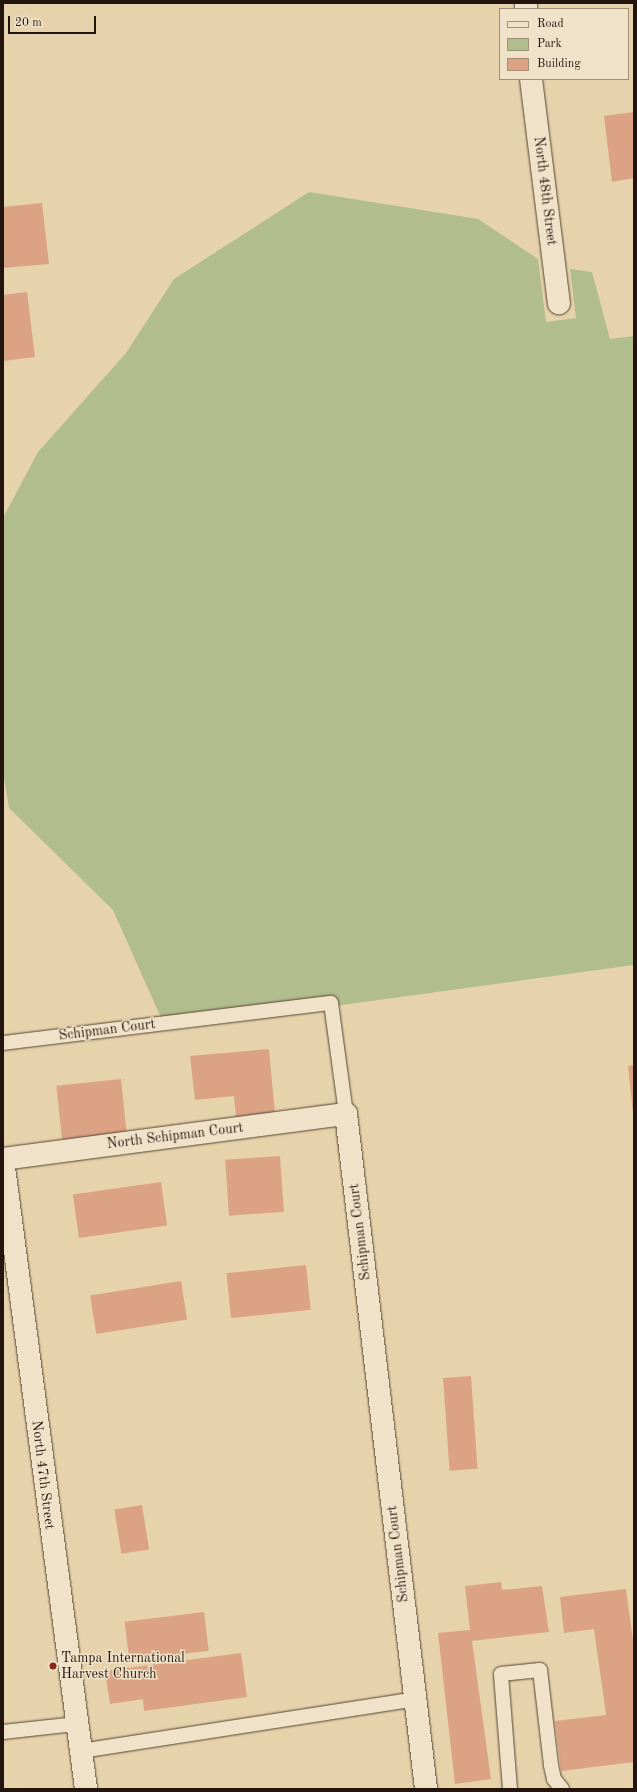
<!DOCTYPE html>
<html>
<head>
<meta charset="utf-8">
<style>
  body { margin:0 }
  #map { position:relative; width:637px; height:1792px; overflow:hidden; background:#e6d3ab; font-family:"Old Standard TT",serif }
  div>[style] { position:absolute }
  .green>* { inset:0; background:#b1bd8c }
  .building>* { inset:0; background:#dba284; transform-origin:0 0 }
  .roads { filter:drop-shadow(0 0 1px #544435) drop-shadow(0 0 1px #544435) }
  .service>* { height:14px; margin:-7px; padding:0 7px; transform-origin:7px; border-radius:7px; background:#efe2c8 }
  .minor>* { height:22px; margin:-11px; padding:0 11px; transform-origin:11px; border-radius:11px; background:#efe2c8 }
  .dots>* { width:11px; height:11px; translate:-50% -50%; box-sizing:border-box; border:2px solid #efe2c8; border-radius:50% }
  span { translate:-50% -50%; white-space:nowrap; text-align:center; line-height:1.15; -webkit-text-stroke:3px #efe2c8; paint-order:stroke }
  .street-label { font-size:14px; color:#23150e }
  .poi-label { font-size:14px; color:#23150e }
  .left { translate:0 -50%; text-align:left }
  .frame { position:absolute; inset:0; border:4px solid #23150e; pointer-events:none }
  .legend { position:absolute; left:499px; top:8px; width:130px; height:72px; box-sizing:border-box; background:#efe2c8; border:1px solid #9d907e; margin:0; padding:5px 7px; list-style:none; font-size:12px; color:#23150e }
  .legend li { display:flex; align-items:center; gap:8px; height:20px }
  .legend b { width:20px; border:1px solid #9d907e }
  .scale { position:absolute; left:8px; top:16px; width:88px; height:18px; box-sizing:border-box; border:2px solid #23150e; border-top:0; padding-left:5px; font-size:12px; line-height:14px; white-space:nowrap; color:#23150e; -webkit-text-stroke:3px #efe2c8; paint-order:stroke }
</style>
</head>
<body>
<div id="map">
  <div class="green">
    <div style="clip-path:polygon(309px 192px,478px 219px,538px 259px,546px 322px,576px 318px,570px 269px,592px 272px,610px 339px,634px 336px,634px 965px,166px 1029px,113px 910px,9px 808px,3px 772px,3px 518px,38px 452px,126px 353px,174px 279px)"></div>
  </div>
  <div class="building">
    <div style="clip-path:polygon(634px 112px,634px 178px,612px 182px,604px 116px)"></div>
    <div style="clip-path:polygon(42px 203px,49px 264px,3px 268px,3px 207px)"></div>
    <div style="clip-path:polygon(27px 292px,35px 357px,3px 361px,3px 295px)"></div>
    <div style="clip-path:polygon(269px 1049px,275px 1114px,236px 1118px,234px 1096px,195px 1100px,190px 1056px)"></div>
    <div style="clip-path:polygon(634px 1065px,634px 1113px,633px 1113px,628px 1066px)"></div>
    <div style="left:121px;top:1079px;width:55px;height:65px;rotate:84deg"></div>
    <div style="left:280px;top:1156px;width:56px;height:55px;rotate:86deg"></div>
    <div style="left:161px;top:1182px;width:44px;height:89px;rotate:82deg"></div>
    <div style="left:306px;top:1265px;width:45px;height:80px;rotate:84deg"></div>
    <div style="left:181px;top:1281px;width:39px;height:92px;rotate:81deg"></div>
    <div style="left:471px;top:1376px;width:93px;height:28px;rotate:86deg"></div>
    <div style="left:142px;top:1505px;width:45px;height:28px;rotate:81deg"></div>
    <div style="clip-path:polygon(501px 1582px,502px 1590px,542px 1586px,549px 1632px,472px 1641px,491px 1779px,455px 1784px,438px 1633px,470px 1630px,465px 1586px)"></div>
    <div style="clip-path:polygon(626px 1589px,634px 1648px,634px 1762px,561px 1771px,555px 1721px,606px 1715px,594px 1629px,564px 1633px,560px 1597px)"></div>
    <div style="left:204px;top:1612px;width:39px;height:80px;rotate:83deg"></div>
    <div style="clip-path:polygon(241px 1653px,247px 1697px,144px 1711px,143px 1699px,110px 1704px,105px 1671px)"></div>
  </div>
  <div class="roads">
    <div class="service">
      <div style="left:3px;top:1043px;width:330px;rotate:-7deg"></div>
      <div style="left:331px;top:1003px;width:112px;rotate:82.3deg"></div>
      <div style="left:3px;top:1732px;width:72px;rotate:-6.3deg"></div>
      <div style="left:81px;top:1751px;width:338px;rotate:-8.8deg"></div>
      <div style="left:510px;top:1789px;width:115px;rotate:-94.5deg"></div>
      <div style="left:501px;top:1674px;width:39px;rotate:-6deg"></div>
      <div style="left:540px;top:1670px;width:96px;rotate:83.4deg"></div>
      <div style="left:551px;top:1765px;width:14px;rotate:78deg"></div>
      <div style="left:554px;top:1779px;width:13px;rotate:51deg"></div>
    </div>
    <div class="minor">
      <div style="left:526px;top:3px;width:6px;rotate:90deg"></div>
      <div style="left:531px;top:79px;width:226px;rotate:82.9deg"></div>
      <div style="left:3px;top:1159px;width:346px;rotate:-7.5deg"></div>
      <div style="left:346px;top:1114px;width:680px;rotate:83.24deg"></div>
      <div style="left:3px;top:1160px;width:634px;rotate:82.48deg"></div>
    </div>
  </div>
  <div class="dots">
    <div style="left:53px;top:1666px;background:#8f2418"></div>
  </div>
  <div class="street-label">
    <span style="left:545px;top:191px;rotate:83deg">North 48th Street</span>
    <span style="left:107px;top:1030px;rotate:-7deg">Schipman Court</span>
    <span style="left:175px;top:1136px;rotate:-7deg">North Schipman Court</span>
    <span style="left:360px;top:1232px;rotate:-97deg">Schipman Court</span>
    <span style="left:43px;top:1475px;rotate:83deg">North 47th Street</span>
    <span style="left:398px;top:1554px;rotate:-97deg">Schipman Court</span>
  </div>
  <div class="poi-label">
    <span class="left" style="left:61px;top:1666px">Tampa International<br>Harvest Church</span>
  </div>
  <div class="frame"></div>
  <ul class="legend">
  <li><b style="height:5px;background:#efe2c8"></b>Road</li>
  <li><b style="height:11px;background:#b1bd8c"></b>Park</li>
  <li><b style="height:11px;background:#dba284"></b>Building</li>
  </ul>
  <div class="scale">20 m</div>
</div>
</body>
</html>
